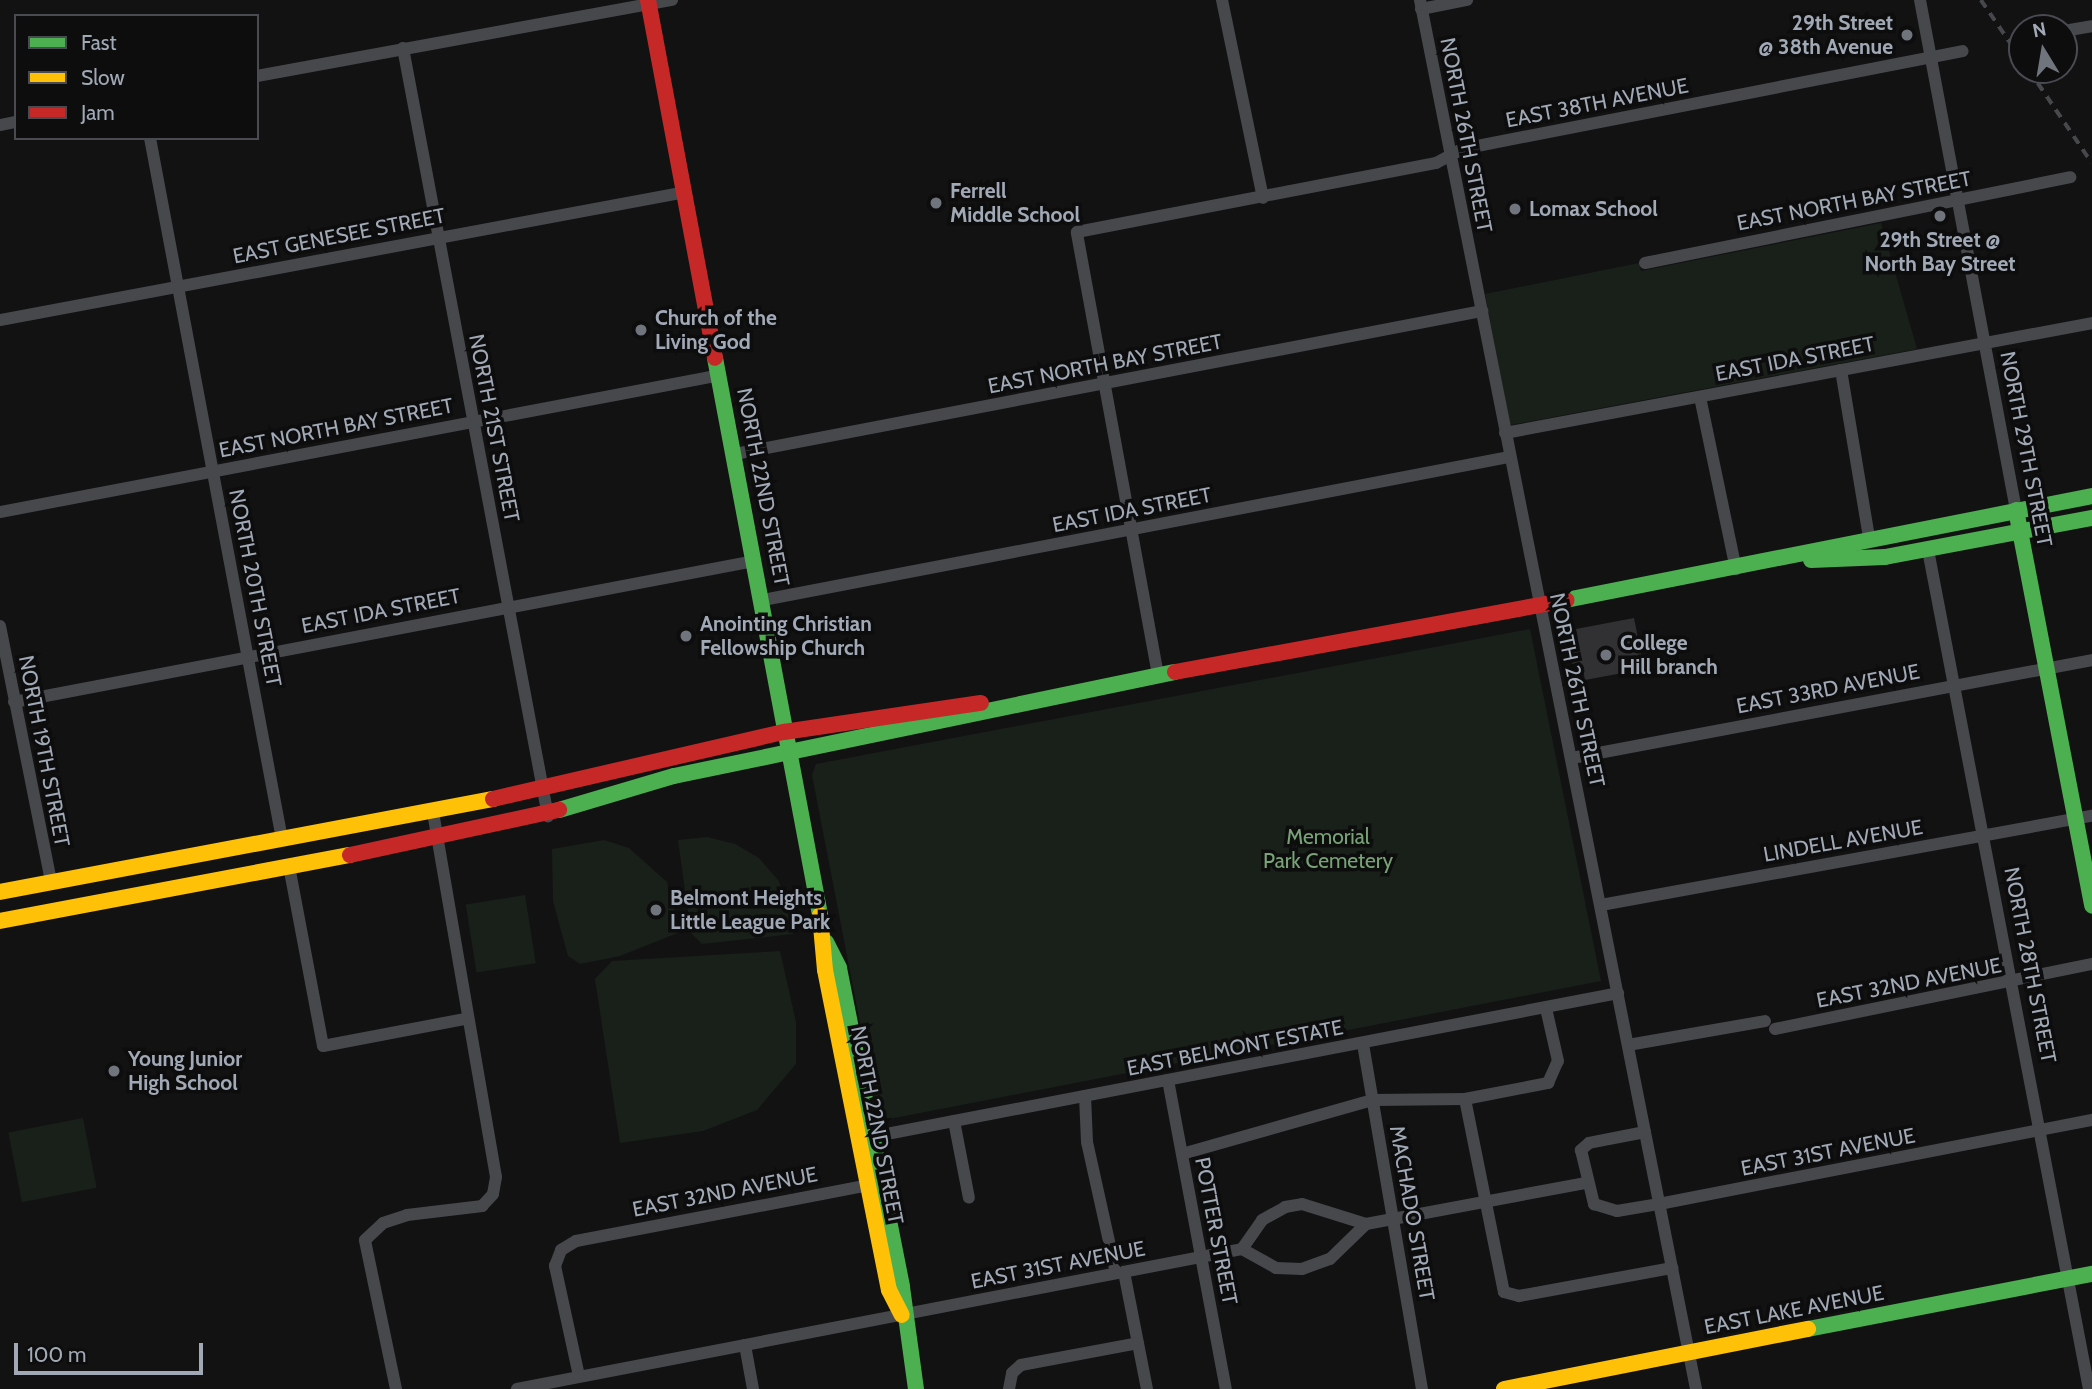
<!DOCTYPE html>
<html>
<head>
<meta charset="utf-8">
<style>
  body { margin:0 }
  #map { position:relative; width:2092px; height:1389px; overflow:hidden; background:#121213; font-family:Cabin,sans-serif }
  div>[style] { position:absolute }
  .green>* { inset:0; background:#182019; transform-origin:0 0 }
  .building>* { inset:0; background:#313134 }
  .street>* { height:12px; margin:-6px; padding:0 6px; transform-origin:6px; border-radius:6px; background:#46484c }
  .fast>* { height:16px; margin:-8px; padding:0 8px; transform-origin:8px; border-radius:8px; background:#4caf50 }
  .slow>* { height:16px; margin:-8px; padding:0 8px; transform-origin:8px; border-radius:8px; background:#ffc107 }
  .jam>* { height:16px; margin:-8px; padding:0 8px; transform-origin:8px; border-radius:8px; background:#c62828 }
  .rail>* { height:3.5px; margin-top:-1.75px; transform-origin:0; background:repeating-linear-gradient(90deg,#46484b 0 9px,transparent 0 16px) }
  .dots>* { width:19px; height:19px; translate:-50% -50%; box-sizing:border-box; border:4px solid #0d0d0e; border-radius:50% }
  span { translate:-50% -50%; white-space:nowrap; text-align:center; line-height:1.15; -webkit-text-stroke:7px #0d0d0e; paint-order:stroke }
  .poi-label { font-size:21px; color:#a1a9b6; font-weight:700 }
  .right { translate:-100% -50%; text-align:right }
  .left { translate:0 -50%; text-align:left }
  .street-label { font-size:21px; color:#a1a9b6 }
  .park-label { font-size:21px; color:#78a376 }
  .legend { position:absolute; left:14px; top:14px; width:245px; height:126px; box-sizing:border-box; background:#0d0d0e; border:2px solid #484b51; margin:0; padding:9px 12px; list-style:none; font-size:21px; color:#a1a9b6 }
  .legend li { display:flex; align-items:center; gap:14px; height:35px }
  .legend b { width:35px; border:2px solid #484b51 }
  .north { position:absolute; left:2008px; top:14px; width:70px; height:70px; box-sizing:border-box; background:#0d0d0e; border:2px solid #484b51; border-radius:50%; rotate:349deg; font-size:19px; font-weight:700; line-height:28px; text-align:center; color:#a1a9b6 }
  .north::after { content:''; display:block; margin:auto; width:24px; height:32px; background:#6f747d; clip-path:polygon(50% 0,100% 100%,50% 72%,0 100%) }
  .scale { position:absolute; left:14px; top:1343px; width:189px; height:32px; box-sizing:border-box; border:4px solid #a1a9b6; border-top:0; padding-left:9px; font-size:21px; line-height:24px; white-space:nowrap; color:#a1a9b6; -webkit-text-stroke:5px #0d0d0e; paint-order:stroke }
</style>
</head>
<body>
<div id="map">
  <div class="green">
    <div style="clip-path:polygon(1881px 223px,1917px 349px,1510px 425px,1485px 294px,1639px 263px,1641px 271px)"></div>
    <div style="clip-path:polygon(1530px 629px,1601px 981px,879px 1121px,812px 775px,816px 764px)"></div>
    <div style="clip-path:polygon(707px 837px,735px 844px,759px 858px,778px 880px,790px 906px,793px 934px,702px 944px,691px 933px,678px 840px)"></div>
    <div style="clip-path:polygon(604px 840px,629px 848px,667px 882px,680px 932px,620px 956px,580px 964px,568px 956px,553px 901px,552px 849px)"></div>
    <div style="left:525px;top:895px;width:69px;height:60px;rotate:81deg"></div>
    <div style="clip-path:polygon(780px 951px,796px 1022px,796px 1064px,757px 1110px,703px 1131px,620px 1143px,595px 979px,612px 961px)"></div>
    <div style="left:83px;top:1118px;width:71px;height:76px;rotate:79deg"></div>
  </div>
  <div class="building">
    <div style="clip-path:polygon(1634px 618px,1644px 669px,1585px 680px,1583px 670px,1574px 672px,1568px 641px,1578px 639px,1576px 629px)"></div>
  </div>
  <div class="street">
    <div style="left:1222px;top:0;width:202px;rotate:78.3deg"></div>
    <div style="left:1420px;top:0;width:1416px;rotate:78.76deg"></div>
    <div style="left:1920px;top:0;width:519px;rotate:79.34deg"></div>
    <div style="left:1421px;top:9px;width:47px;rotate:-11.1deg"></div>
    <div style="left:2064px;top:31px;width:28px;rotate:-10deg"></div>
    <div style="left:403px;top:48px;width:782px;rotate:79.31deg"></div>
    <div style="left:257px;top:76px;width:422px;rotate:-10.4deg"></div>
    <div style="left:0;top:125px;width:16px;rotate:-11deg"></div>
    <div style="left:150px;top:138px;width:713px;rotate:79.34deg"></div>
    <div style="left:1645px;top:263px;width:434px;rotate:-11.4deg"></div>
    <div style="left:0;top:320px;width:697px;rotate:-10.58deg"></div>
    <div style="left:1841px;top:370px;width:170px;rotate:80.5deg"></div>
    <div style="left:1700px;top:397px;width:176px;rotate:78.2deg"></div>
    <div style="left:1505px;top:433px;width:597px;rotate:-10.61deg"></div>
    <div style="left:735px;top:454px;width:761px;rotate:-10.84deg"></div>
    <div style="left:0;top:512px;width:733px;rotate:-10.77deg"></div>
    <div style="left:1928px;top:550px;width:854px;rotate:79.14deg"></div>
    <div style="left:763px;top:600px;width:760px;rotate:-10.85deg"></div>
    <div style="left:0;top:626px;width:261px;rotate:78.7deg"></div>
    <div style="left:1158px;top:675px;width:450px;rotate:-100.4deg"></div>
    <div style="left:1077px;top:232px;width:366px;rotate:-10.9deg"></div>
    <div style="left:1436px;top:163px;width:30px;rotate:-28deg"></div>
    <div style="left:1462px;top:149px;width:510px;rotate:-11.07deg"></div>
    <div style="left:14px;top:702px;width:753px;rotate:-10.79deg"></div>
    <div style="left:1572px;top:758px;width:529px;rotate:-10.67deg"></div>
    <div style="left:289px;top:866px;width:183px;rotate:79.3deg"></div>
    <div style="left:323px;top:1046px;width:145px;rotate:-10.8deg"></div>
    <div style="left:1601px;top:905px;width:499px;rotate:-10.3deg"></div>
    <div style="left:1775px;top:1029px;width:324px;rotate:-11.6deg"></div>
    <div style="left:1363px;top:1044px;width:350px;rotate:80.3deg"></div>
    <div style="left:1628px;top:1045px;width:139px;rotate:-9.9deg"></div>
    <div style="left:1168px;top:1080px;width:314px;rotate:79.4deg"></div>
    <div style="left:1085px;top:1096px;width:46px;rotate:87.5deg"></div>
    <div style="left:1087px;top:1142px;width:134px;rotate:77.5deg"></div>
    <div style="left:1465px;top:1099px;width:197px;rotate:78.6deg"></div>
    <div style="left:1504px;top:1292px;width:16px;rotate:15deg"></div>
    <div style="left:1519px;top:1296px;width:156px;rotate:-10.4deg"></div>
    <div style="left:954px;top:1121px;width:78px;rotate:79deg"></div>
    <div style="left:1645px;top:1132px;width:57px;rotate:168.9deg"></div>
    <div style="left:1589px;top:1143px;width:11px;rotate:139deg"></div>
    <div style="left:1581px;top:1150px;width:56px;rotate:76.5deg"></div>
    <div style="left:1594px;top:1204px;width:24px;rotate:17deg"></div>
    <div style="left:1617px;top:1211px;width:43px;rotate:-9.5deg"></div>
    <div style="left:1659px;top:1204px;width:441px;rotate:-11deg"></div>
    <div style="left:866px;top:1138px;width:766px;rotate:-10.91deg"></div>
    <div style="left:1182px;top:1154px;width:198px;rotate:-15.8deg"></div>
    <div style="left:1373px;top:1100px;width:92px;rotate:-0.6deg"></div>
    <div style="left:1465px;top:1099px;width:85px;rotate:-10.9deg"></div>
    <div style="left:1548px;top:1083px;width:24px;rotate:-66deg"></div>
    <div style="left:1558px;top:1061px;width:54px;rotate:-102.8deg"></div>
    <div style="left:1242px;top:1249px;width:39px;rotate:29deg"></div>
    <div style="left:1276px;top:1268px;width:26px;rotate:2deg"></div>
    <div style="left:1302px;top:1269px;width:30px;rotate:-20deg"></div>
    <div style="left:1330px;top:1259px;width:50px;rotate:-44.2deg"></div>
    <div style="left:1124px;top:1272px;width:119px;rotate:78.9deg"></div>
    <div style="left:745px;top:1345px;width:45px;rotate:79.7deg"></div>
    <div style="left:579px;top:1376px;width:113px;rotate:-102.3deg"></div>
    <div style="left:555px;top:1266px;width:17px;rotate:-69deg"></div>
    <div style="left:561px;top:1250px;width:17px;rotate:-31deg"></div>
    <div style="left:576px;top:1241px;width:303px;rotate:-10.8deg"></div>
    <div style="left:396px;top:1389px;width:152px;rotate:-101.8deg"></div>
    <div style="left:365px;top:1240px;width:25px;rotate:-43deg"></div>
    <div style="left:383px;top:1223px;width:25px;rotate:-18deg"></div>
    <div style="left:407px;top:1215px;width:76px;rotate:-6.8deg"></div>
    <div style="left:482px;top:1206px;width:16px;rotate:-47deg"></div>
    <div style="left:493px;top:1194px;width:17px;rotate:-80deg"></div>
    <div style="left:496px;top:1177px;width:369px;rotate:-99.8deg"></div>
    <div style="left:517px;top:1389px;width:738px;rotate:-10.93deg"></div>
    <div style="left:1242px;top:1249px;width:35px;rotate:-55deg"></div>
    <div style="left:1262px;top:1220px;width:26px;rotate:-29deg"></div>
    <div style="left:1285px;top:1207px;width:17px;rotate:-10deg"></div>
    <div style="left:1302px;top:1204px;width:67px;rotate:17.4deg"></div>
    <div style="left:1366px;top:1224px;width:224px;rotate:-10.6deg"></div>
    <div style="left:1009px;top:1389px;width:16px;rotate:-79deg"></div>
    <div style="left:1012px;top:1373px;width:12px;rotate:-42deg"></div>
    <div style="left:1021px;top:1365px;width:119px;rotate:-10.6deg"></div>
  </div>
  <div class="fast">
    <div style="left:715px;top:358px;width:567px;rotate:79.32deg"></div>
    <div style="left:2016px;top:510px;width:403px;rotate:79.1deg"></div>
    <div style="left:1811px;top:560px;width:74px;rotate:-2.3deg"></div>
    <div style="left:1885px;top:557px;width:211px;rotate:-10.7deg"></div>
    <div style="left:1566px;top:600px;width:536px;rotate:-11.18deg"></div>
    <div style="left:559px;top:810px;width:120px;rotate:-16.5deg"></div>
    <div style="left:674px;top:776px;width:512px;rotate:-11.73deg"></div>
    <div style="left:826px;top:942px;width:29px;rotate:63deg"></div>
    <div style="left:839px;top:968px;width:325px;rotate:78.8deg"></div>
    <div style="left:902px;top:1287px;width:103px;rotate:82.2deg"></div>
    <div style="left:1808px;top:1329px;width:289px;rotate:-11deg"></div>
  </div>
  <div class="slow">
    <div style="left:0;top:892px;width:502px;rotate:-10.68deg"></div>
    <div style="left:820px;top:915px;width:55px;rotate:84.8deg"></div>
    <div style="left:825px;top:970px;width:326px;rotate:78.7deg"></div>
    <div style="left:889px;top:1290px;width:28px;rotate:63deg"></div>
    <div style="left:0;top:921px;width:356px;rotate:-10.7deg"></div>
    <div style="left:1504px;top:1389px;width:310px;rotate:-11.2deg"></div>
  </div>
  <div class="jam">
    <div style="left:648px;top:0;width:364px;rotate:79.4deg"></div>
    <div style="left:1175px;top:672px;width:398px;rotate:-10.4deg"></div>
    <div style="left:493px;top:799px;width:299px;rotate:-13deg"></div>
    <div style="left:784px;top:732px;width:199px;rotate:-8.4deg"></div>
    <div style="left:350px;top:855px;width:214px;rotate:-12.2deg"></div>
  </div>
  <div class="rail">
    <div style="left:1981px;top:0;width:73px;rotate:55.7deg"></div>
    <div style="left:2029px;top:70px;width:112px;rotate:55.9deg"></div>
  </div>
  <div class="dots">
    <div style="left:1907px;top:35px;background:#6f747d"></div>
    <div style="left:936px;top:203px;background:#6f747d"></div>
    <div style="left:1515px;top:209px;background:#6f747d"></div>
    <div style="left:1940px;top:216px;background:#6f747d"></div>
    <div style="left:641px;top:330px;background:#6f747d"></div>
    <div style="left:686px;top:636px;background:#6f747d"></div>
    <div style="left:1606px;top:655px;background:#6f747d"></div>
    <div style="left:656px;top:910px;background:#6f747d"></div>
    <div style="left:114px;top:1071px;background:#6f747d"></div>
  </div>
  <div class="poi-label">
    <span class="right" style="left:1893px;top:35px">29th Street<br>@ 38th Avenue</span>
    <span class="left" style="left:950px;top:203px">Ferrell<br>Middle School</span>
    <span class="left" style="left:1529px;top:209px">Lomax School</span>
    <span style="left:1940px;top:252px">29th Street @<br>North Bay Street</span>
    <span class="left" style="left:655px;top:330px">Church of the<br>Living God</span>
    <span class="left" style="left:700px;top:636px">Anointing Christian<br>Fellowship Church</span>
    <span class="left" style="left:1620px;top:655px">College<br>Hill branch</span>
    <span class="left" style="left:670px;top:910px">Belmont Heights<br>Little League Park</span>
    <span class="left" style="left:128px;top:1071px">Young Junior<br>High School</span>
  </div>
  <div class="street-label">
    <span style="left:1597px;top:103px;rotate:-11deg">EAST 38TH AVENUE</span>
    <span style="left:1466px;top:135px;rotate:79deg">NORTH 26TH STREET</span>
    <span style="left:1854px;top:201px;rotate:-11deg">EAST NORTH BAY STREET</span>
    <span style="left:339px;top:236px;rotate:-11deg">EAST GENESEE STREET</span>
    <span style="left:1795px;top:359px;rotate:-11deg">EAST IDA STREET</span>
    <span style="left:1105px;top:364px;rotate:-11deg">EAST NORTH BAY STREET</span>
    <span style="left:336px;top:428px;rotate:-11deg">EAST NORTH BAY STREET</span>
    <span style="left:494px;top:428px;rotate:79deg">NORTH 21ST STREET</span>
    <span style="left:2026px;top:449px;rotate:79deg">NORTH 29TH STREET</span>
    <span style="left:763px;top:487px;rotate:79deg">NORTH 22ND STREET</span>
    <span style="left:1132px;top:510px;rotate:-11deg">EAST IDA STREET</span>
    <span style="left:255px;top:588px;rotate:79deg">NORTH 20TH STREET</span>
    <span style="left:381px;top:611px;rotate:-11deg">EAST IDA STREET</span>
    <span style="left:1828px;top:689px;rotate:-11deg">EAST 33RD AVENUE</span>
    <span style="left:1577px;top:690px;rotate:78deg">NORTH 26TH STREET</span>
    <span style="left:44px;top:751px;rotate:79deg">NORTH 19TH STREET</span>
    <span style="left:1843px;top:841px;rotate:-10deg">LINDELL AVENUE</span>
    <span style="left:2030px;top:965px;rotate:79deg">NORTH 28TH STREET</span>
    <span style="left:1909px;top:983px;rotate:-11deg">EAST 32ND AVENUE</span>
    <span style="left:1235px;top:1048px;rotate:-11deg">EAST BELMONT ESTATE</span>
    <span style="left:877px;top:1125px;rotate:79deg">NORTH 22ND STREET</span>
    <span style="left:1828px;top:1152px;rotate:-11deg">EAST 31ST AVENUE</span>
    <span style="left:725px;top:1192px;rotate:-11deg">EAST 32ND AVENUE</span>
    <span style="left:1412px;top:1213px;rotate:80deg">MACHADO STREET</span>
    <span style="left:1216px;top:1231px;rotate:79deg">POTTER STREET</span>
    <span style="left:1058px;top:1265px;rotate:-11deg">EAST 31ST AVENUE</span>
    <span style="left:1794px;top:1310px;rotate:-11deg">EAST LAKE AVENUE</span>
  </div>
  <div class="park-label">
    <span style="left:1328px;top:849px">Memorial<br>Park Cemetery</span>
  </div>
  <ul class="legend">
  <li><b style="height:9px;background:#4caf50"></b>Fast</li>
  <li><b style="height:9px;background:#ffc107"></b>Slow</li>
  <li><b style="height:9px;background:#c62828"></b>Jam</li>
  </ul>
  <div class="north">N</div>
  <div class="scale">100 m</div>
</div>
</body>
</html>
